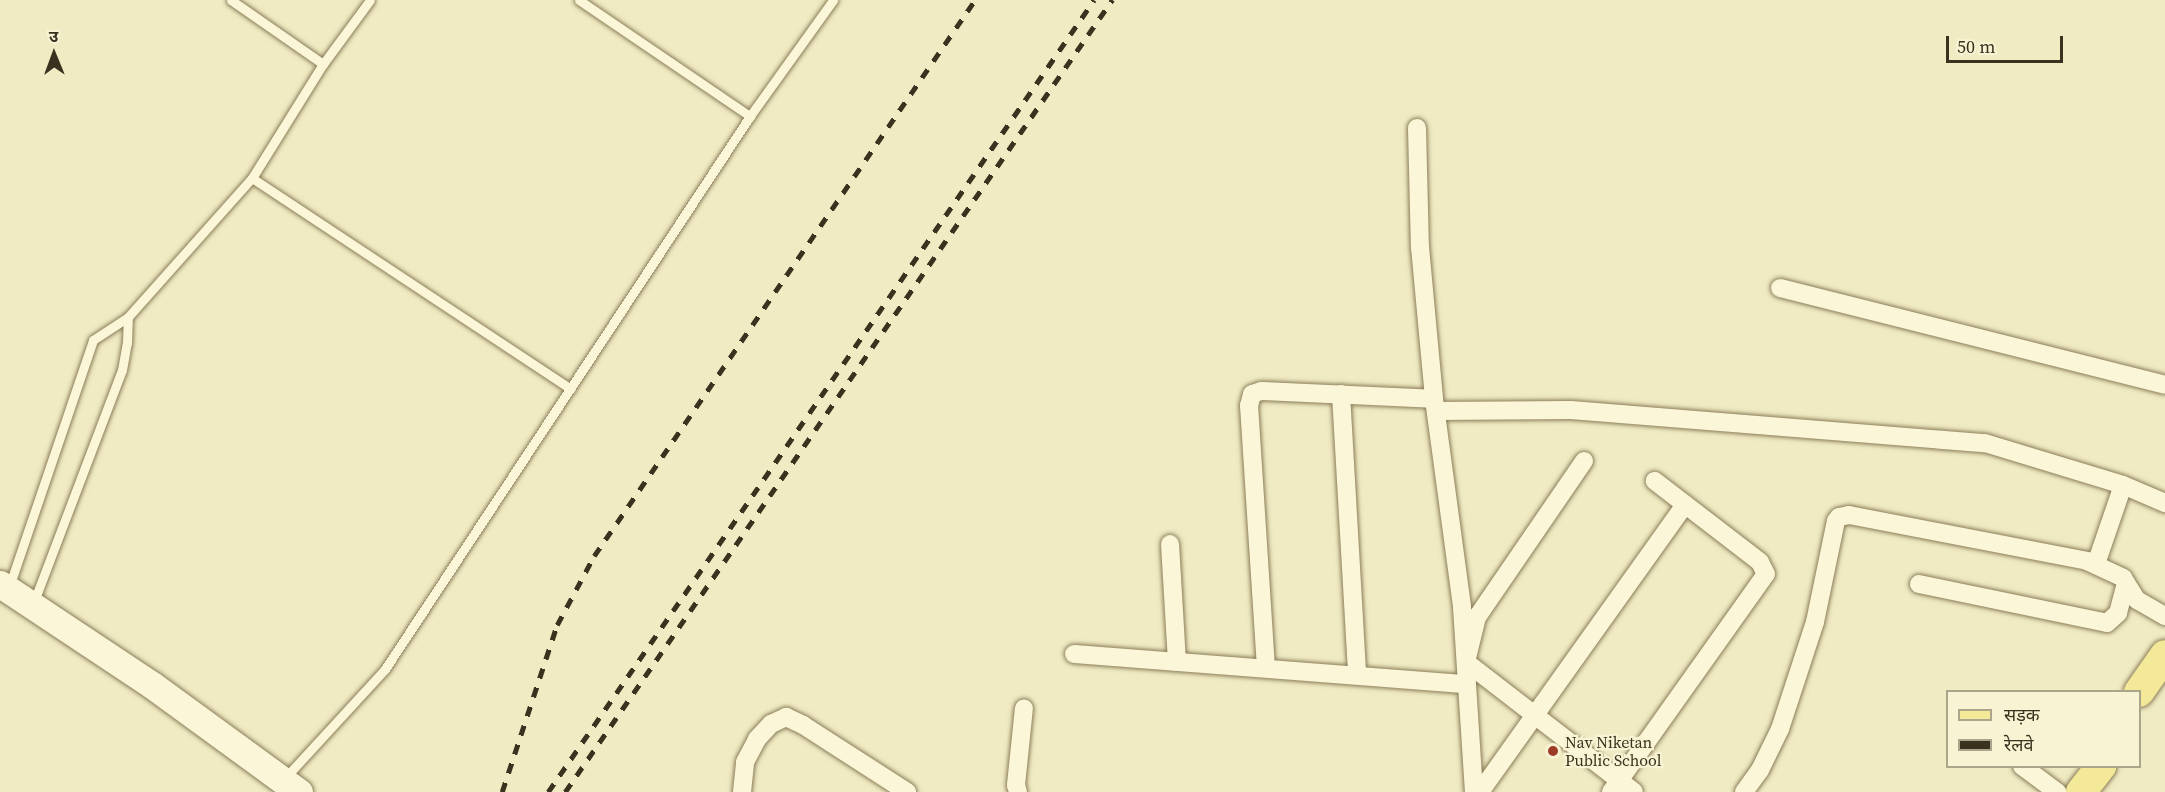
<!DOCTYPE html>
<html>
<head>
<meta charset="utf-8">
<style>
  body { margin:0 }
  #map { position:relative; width:2165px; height:792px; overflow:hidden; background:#f0ebc3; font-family:"Source Serif 4","Noto Sans Devanagari",serif }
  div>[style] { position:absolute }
  .roads { filter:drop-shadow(0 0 2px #8b7d59) drop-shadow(0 0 2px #8b7d59) }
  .service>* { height:9px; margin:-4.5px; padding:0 4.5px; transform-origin:4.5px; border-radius:4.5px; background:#faf6d7 }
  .minor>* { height:18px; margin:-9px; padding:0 9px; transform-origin:9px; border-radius:9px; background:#faf6d7 }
  .secondary>* { height:27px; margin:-13.5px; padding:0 13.5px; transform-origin:13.5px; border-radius:13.5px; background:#faf6d7 }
  .primary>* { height:30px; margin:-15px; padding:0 15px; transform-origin:15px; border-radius:15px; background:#f4e999 }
  .rail>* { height:4.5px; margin-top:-2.25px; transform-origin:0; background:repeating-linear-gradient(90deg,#3a311e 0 10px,transparent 0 20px) }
  .dots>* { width:16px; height:16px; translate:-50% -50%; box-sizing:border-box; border:3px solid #f7f3d3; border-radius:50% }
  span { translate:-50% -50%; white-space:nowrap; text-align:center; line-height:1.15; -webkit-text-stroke:4.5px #f7f3d3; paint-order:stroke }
  .poi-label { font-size:16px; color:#3a311e }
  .left { translate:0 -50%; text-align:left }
  .legend { position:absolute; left:1946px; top:690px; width:195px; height:78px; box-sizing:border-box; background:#f7f3d3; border:2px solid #aba58b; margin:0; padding:8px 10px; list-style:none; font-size:18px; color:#3a311e }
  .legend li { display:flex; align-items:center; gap:12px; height:30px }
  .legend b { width:30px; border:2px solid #aba58b }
  .north { position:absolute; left:24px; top:24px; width:60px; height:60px; -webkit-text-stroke:4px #f7f3d3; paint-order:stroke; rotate:359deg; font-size:16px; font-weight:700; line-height:24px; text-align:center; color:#3a311e }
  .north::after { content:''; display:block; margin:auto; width:21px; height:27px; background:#3a311e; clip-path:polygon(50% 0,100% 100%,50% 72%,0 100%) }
  .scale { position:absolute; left:1946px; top:36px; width:117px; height:27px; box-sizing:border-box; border:3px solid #3a311e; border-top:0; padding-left:8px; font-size:18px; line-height:21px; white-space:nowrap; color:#3a311e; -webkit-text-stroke:4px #f7f3d3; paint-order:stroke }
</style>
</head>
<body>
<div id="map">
  <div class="roads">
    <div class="service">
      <div style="left:231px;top:0;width:112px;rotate:34.8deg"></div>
      <div style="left:579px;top:0;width:207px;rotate:34.2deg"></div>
      <div style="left:252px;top:178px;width:382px;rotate:33.5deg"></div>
      <div style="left:9px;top:587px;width:261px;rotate:-71.2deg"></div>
      <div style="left:93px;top:340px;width:42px;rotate:-33.3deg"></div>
      <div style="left:128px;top:317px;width:186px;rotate:-48.3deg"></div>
      <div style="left:252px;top:178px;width:134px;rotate:-58.1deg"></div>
      <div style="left:323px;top:64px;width:79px;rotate:-53.7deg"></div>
      <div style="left:33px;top:604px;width:250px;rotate:-69.2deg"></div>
      <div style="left:122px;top:370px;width:27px;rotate:-80deg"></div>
      <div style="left:127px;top:343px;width:26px;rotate:-88deg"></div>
      <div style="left:284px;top:779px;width:149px;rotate:-47.4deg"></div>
      <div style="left:385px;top:669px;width:663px;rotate:-56.57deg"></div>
      <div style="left:750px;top:116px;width:143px;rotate:-54.4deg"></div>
    </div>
    <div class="minor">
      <div style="left:1417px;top:128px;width:119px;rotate:88.6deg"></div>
      <div style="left:1420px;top:247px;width:153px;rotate:84.7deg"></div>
      <div style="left:1434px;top:399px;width:210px;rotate:82.3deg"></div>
      <div style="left:1462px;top:607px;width:185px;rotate:86.3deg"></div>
      <div style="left:1780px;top:288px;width:397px;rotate:14.1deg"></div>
      <div style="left:1341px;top:394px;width:281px;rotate:86.7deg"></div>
      <div style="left:1436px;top:411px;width:135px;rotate:-0.4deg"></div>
      <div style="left:1571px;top:410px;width:415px;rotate:4.6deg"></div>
      <div style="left:1985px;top:443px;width:144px;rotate:16.9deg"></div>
      <div style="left:2123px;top:485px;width:46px;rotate:23.2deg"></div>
      <div style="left:1584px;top:461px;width:189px;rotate:124.4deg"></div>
      <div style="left:1477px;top:617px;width:46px;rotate:103.7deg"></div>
      <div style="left:1466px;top:662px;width:212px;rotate:37.7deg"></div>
      <div style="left:1170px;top:544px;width:118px;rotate:86.6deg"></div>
      <div style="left:2096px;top:564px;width:83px;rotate:-71.1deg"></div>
      <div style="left:1919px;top:584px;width:192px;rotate:11.7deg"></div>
      <div style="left:2107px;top:623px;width:15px;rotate:-42deg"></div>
      <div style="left:2118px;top:613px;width:31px;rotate:-75deg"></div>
      <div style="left:1074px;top:654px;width:394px;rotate:4.4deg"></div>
      <div style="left:1266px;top:668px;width:263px;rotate:-93.7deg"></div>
      <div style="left:1249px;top:406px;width:12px;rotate:-76deg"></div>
      <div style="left:1252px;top:394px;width:9px;rotate:-18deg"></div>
      <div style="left:1261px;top:391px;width:173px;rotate:2.6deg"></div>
      <div style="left:2022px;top:766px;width:44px;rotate:36.6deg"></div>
      <div style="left:742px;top:792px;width:30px;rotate:-84deg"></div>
      <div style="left:745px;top:762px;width:26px;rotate:-62deg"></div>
      <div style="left:757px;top:739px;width:21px;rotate:-47deg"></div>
      <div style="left:771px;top:724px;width:17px;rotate:-25deg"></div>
      <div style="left:786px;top:717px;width:19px;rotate:25deg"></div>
      <div style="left:803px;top:725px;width:124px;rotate:32.8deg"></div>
      <div style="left:1018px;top:792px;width:7px;rotate:-106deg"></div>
      <div style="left:1016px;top:785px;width:77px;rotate:-84.1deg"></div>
      <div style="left:1480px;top:792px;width:353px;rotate:-54.5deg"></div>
      <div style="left:1611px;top:792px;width:267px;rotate:-54.6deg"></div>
      <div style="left:1766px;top:574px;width:13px;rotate:-117deg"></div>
      <div style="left:1760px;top:562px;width:133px;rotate:-142.4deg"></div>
      <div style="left:1744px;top:792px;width:27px;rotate:-54deg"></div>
      <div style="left:1760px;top:770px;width:46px;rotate:-64deg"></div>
      <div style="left:1780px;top:729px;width:113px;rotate:-71.9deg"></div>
      <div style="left:1815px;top:622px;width:103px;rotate:-78.3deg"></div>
      <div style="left:1836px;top:521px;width:5px;rotate:-53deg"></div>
      <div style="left:1839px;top:517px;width:10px;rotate:-11deg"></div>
      <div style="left:1849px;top:515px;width:242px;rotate:10.9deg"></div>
      <div style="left:2087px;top:561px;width:40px;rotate:25deg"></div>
      <div style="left:2123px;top:578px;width:26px;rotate:58deg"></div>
      <div style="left:2137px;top:600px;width:32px;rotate:30deg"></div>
    </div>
    <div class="secondary">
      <div style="left:0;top:584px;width:182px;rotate:33.6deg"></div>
      <div style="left:152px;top:685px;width:182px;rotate:36.1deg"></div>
    </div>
    <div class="primary">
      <div style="left:2139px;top:692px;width:45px;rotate:-54.9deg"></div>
      <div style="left:2081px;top:792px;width:33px;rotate:-52deg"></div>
    </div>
  </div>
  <div class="rail">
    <div style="left:502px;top:792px;width:176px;rotate:-71.8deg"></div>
    <div style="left:557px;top:625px;width:78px;rotate:-61.8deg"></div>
    <div style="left:594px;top:556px;width:674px;rotate:-55.58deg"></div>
    <div style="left:548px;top:792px;width:962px;rotate:-55.42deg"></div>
    <div style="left:565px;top:792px;width:963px;rotate:-55.37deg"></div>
  </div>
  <div class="dots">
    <div style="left:1553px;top:751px;background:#9c3c26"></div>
  </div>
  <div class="poi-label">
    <span class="left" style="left:1565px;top:751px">Nav Niketan<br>Public School</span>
  </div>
  <ul class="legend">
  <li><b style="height:8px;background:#f4e999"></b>सड़क</li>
  <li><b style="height:8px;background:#3a311e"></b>रेलवे</li>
  </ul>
  <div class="north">उ</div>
  <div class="scale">50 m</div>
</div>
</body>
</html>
